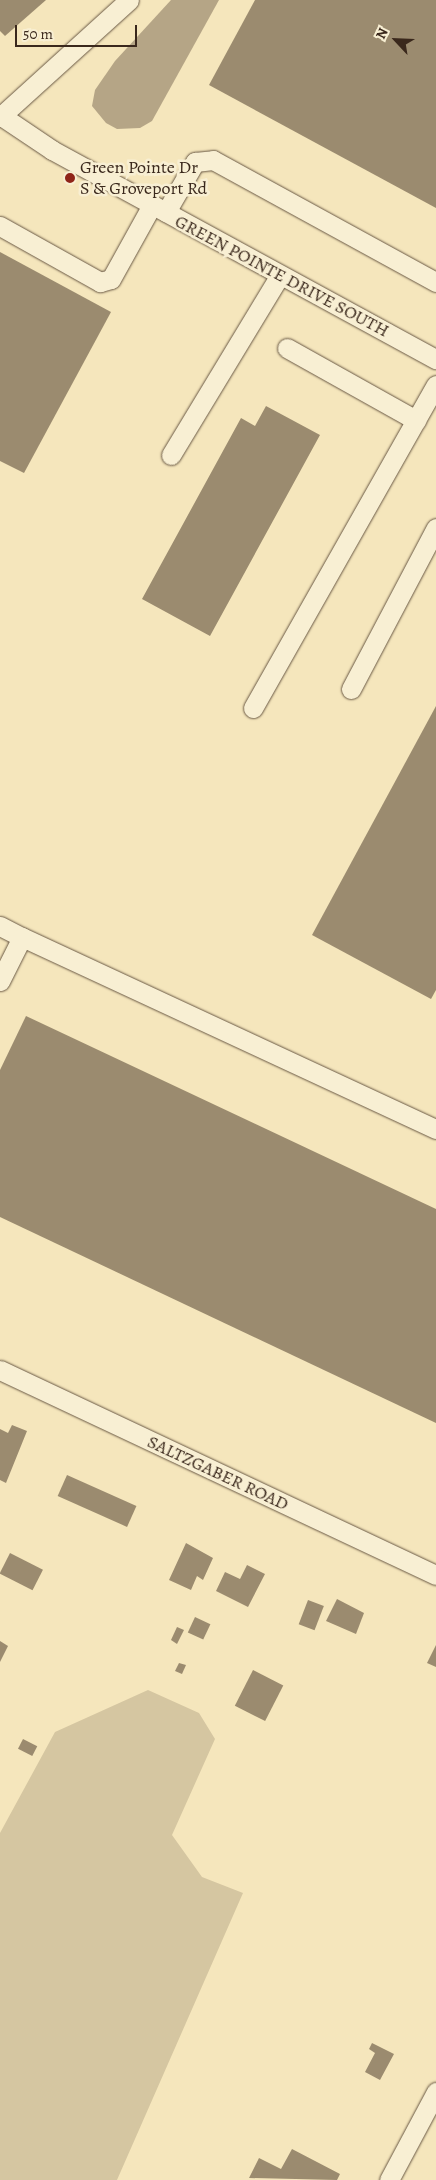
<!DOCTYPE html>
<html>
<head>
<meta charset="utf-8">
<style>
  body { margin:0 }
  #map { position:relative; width:436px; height:2180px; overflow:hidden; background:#f5e6bc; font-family:Alegreya,serif }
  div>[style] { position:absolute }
  .green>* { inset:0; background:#d5c6a1 }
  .water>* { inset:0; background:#b5a586 }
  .building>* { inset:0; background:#9b8b6f; transform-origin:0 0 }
  .roads { filter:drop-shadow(0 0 1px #695844) drop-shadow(0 0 1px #695844) }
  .minor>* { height:19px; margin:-9.5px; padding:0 9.5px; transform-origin:9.5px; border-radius:9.5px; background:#f8efd3 }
  .dots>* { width:14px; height:14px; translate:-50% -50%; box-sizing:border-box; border:2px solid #f8efd3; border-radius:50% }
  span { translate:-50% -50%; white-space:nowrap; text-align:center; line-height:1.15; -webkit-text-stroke:5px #f8efd3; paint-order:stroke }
  .poi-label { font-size:18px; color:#3a281c }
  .left { translate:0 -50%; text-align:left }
  .street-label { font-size:18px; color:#3a281c }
  .north { position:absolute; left:371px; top:15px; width:50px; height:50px; -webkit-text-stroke:4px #f8efd3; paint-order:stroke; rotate:295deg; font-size:14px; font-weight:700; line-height:20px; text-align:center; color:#3a281c }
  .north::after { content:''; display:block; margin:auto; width:18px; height:22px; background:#3a281c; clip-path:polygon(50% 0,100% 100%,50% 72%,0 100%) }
  .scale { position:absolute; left:15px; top:25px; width:122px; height:22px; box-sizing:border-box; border:2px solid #3a281c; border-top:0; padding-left:6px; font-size:15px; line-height:18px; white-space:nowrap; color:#3a281c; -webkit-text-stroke:4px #f8efd3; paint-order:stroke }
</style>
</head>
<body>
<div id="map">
  <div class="green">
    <div style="clip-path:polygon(148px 1690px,199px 1713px,215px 1739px,172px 1835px,202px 1877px,243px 1893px,117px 2180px,0 2180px,0 1833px,55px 1732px)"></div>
  </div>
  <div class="water">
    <div style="clip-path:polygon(171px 0,219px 0,152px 121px,140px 128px,117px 129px,106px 123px,92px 106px,95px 90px,115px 61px)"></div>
  </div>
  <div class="building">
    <div style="clip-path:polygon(0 0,46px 0,5px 36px,0 31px)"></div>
    <div style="clip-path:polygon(255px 0,436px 0,436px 208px,209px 85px)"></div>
    <div style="clip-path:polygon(0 252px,111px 312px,24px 473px,0 461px)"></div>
    <div style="clip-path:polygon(266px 406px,320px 435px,210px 636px,142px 599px,241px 418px,255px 426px)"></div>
    <div style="clip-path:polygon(436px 706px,436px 990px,431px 999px,312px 935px)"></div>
    <div style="clip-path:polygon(26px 1016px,436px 1209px,436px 1423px,0 1217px,0 1070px)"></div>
    <div style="clip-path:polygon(12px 1425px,27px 1431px,6px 1483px,0 1480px,0 1429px,8px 1433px)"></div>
    <div style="left:67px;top:1475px;width:76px;height:23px;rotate:24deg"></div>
    <div style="clip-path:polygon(186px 1543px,213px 1558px,203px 1580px,197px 1576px,191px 1590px,169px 1580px)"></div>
    <div style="left:10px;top:1553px;width:37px;height:23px;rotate:27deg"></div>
    <div style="clip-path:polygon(247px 1565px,265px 1574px,248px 1607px,216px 1591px,225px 1572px,240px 1579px)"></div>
    <div style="clip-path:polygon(337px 1599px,364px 1613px,356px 1634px,326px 1621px)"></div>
    <div style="left:308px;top:1600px;width:17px;height:26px;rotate:21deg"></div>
    <div style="left:195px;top:1617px;width:17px;height:17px;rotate:25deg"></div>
    <div style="clip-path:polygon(177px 1627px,184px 1630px,177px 1644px,171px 1640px)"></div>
    <div style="clip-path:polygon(0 1641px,8px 1646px,0 1662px)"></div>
    <div style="clip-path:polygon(436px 1645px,436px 1667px,427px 1663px)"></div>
    <div style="clip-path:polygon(179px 1663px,186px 1665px,182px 1674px,175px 1671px)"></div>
    <div style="left:253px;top:1670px;width:34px;height:40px;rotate:27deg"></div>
    <div style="left:23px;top:1739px;width:16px;height:11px;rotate:27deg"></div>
    <div style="clip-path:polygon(372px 2043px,394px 2054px,380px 2080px,365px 2072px,375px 2053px,369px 2049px)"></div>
    <div style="clip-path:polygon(292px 2149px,340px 2174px,337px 2180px,249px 2178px,259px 2158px,281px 2169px)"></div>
  </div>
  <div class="roads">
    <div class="minor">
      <div style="left:0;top:115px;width:63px;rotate:33.9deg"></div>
      <div style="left:52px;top:150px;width:437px;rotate:28.6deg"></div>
      <div style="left:0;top:117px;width:174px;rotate:-42.2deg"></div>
      <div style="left:166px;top:212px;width:58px;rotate:-59.9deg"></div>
      <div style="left:195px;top:162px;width:18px;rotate:-6deg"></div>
      <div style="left:213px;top:160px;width:254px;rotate:28.7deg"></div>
      <div style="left:0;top:226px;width:115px;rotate:29.2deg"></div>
      <div style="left:100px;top:282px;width:11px;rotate:-15deg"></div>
      <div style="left:111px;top:279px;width:85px;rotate:-61deg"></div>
      <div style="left:287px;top:348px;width:148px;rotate:29.2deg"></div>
      <div style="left:171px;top:455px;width:210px;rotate:-58.8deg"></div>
      <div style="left:351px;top:689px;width:182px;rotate:-62.2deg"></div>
      <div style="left:253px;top:708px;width:371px;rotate:-60.5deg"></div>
      <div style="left:0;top:926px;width:25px;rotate:27deg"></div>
      <div style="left:0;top:981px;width:49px;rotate:-63.4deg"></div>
      <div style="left:22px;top:937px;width:456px;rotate:24.9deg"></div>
      <div style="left:0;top:1370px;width:482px;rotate:25.2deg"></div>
      <div style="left:389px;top:2180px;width:100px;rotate:-61.9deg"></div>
    </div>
  </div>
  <div class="dots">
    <div style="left:70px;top:178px;background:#8f2418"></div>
  </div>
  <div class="poi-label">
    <span class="left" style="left:80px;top:178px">Green Pointe Dr<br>S &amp; Groveport Rd</span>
  </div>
  <div class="street-label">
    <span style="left:282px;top:276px;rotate:28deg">GREEN POINTE DRIVE SOUTH</span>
    <span style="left:218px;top:1473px;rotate:25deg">SALTZGABER ROAD</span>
  </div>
  <div class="north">N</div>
  <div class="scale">50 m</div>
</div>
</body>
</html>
